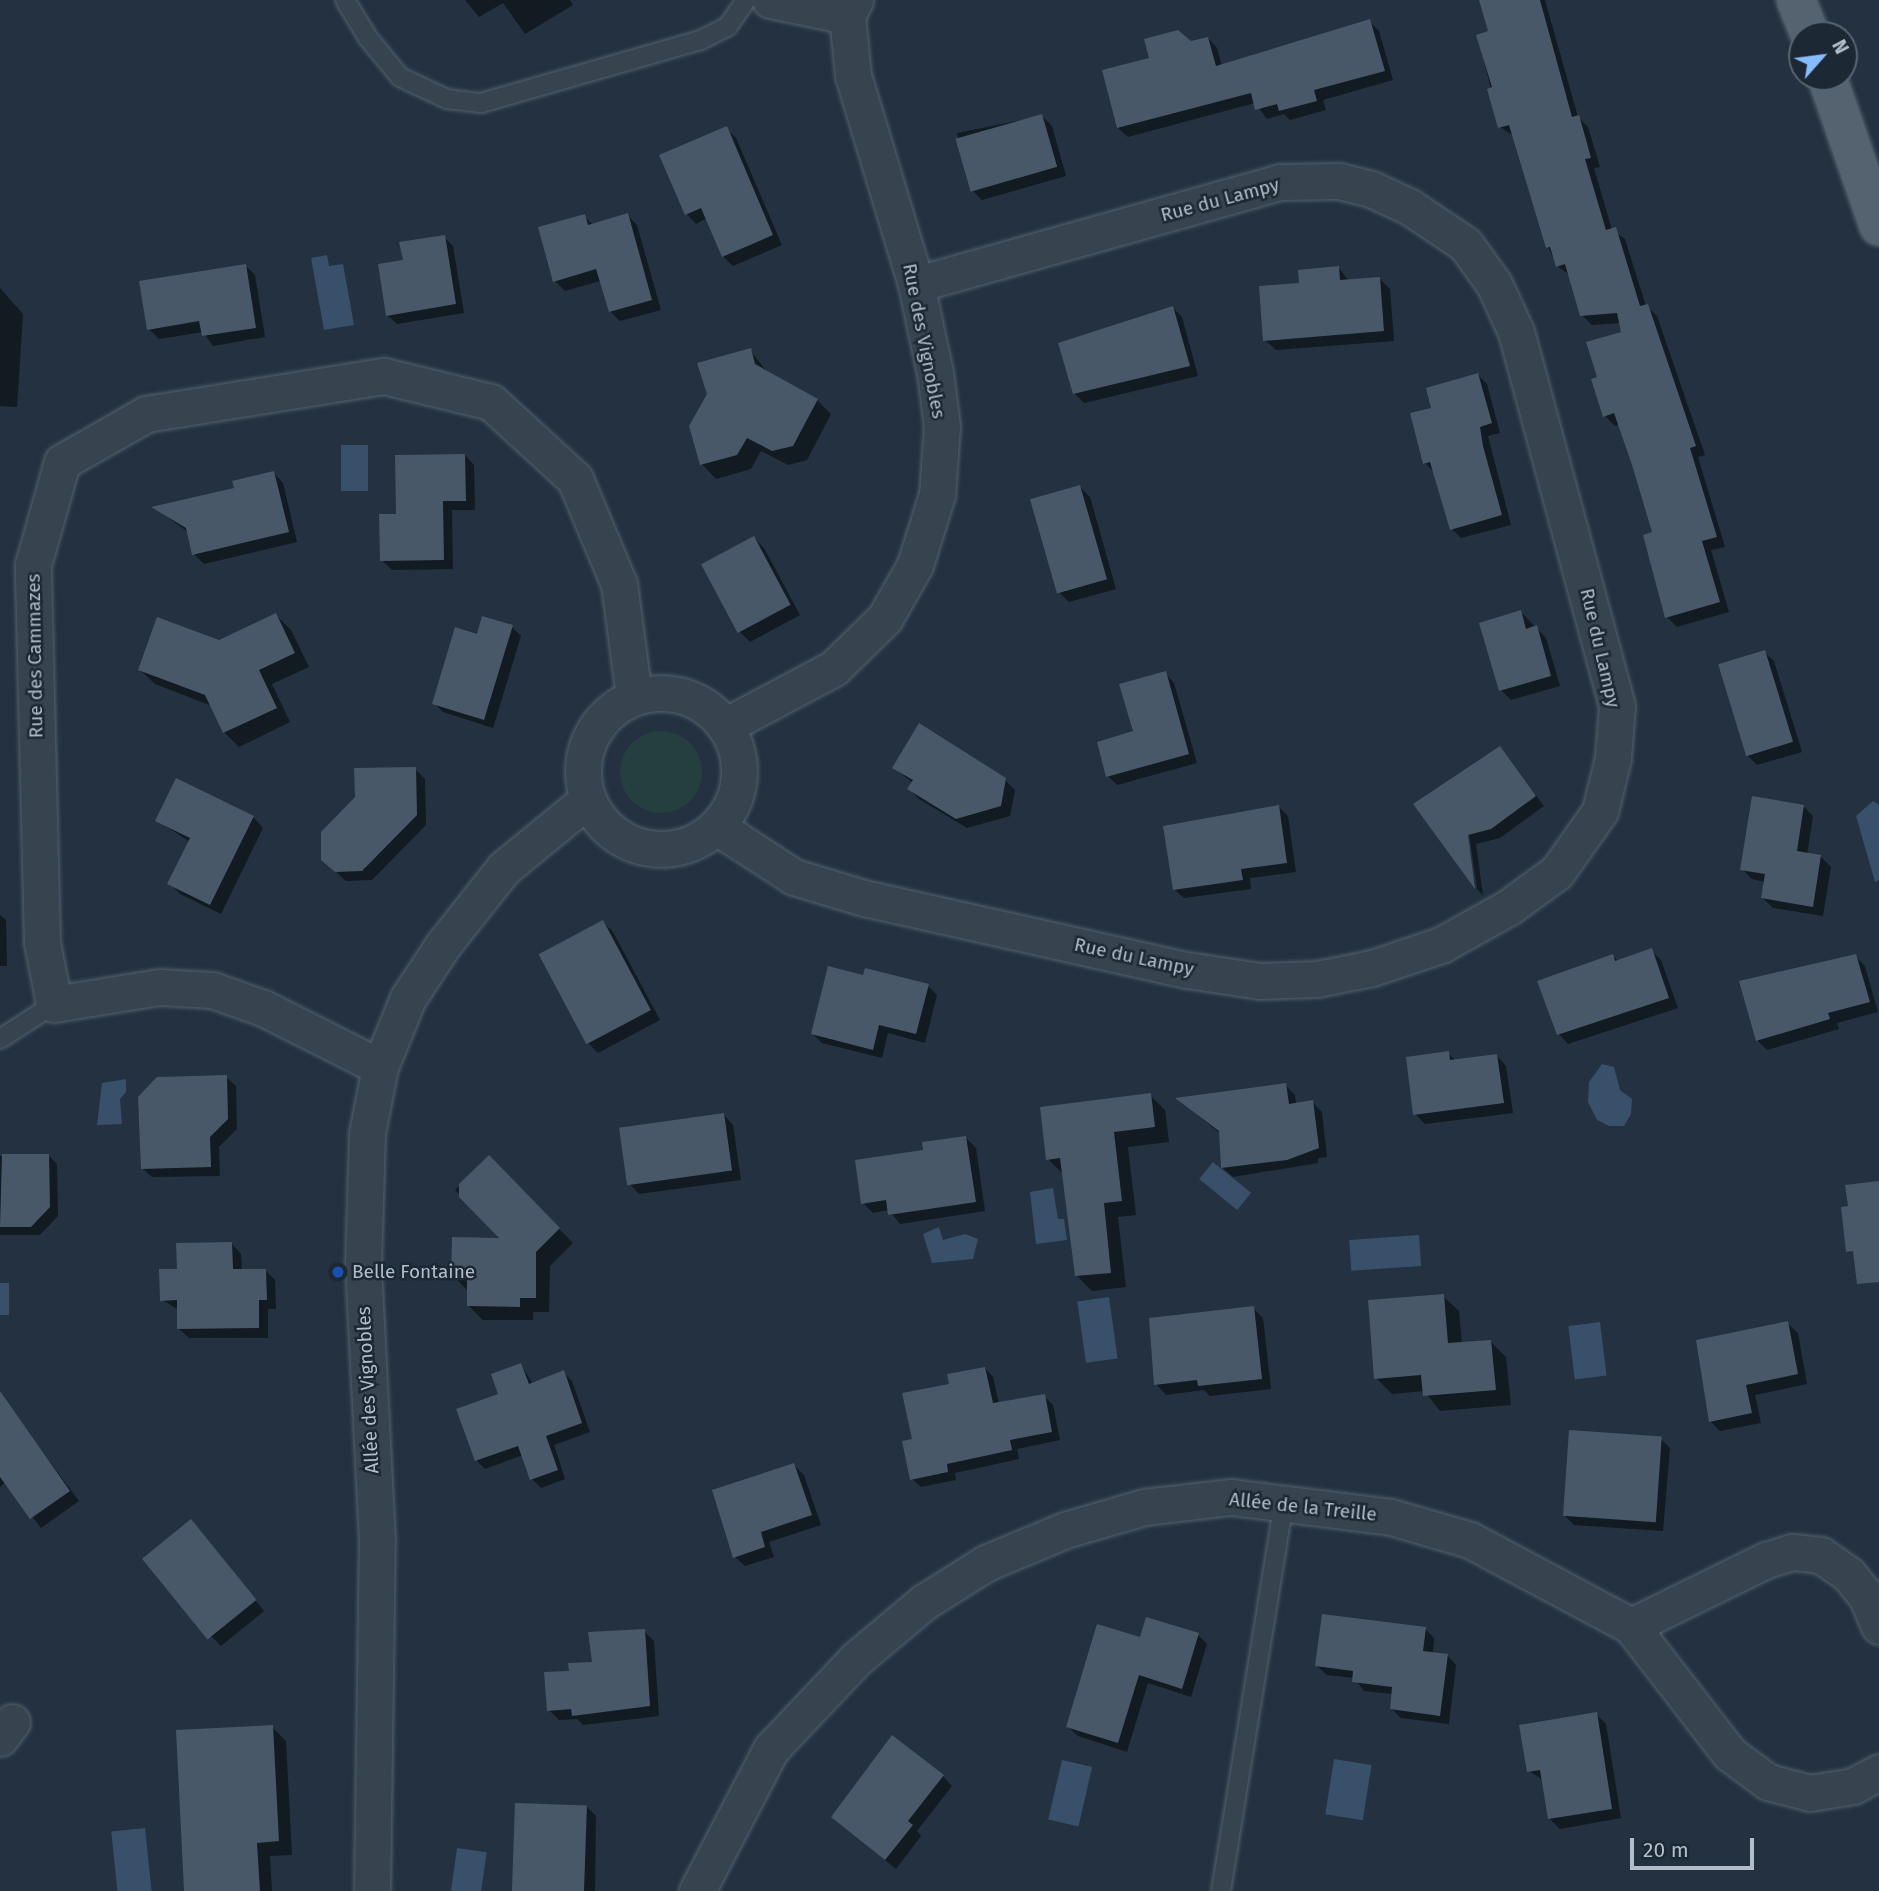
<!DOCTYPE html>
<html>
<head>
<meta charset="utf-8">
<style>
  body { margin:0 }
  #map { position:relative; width:1879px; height:1891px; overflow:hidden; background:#233140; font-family:"Fira Sans",sans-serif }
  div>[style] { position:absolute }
  .green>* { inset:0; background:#253f40 }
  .round { border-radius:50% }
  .water>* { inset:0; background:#38506a; transform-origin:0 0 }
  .shadow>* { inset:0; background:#0007 }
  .building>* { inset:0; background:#495869; transform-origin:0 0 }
  .roads { filter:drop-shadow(0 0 2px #55616d) drop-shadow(0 0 2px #55616d) }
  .lane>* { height:18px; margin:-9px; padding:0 9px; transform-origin:9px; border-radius:9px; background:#37434f }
  .street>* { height:35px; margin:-17.5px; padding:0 17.5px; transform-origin:17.5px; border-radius:17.5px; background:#37434f }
  .street>.ring { margin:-17.5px; padding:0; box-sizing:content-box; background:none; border:35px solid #37434f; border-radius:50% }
  .primary>* { height:38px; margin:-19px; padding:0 19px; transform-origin:19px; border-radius:19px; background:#55626f }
  .dots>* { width:19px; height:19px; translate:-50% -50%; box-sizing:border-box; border:4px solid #1c2834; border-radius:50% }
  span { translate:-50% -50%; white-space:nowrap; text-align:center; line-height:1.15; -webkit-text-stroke:5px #1c2834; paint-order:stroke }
  .street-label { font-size:19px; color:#b3beca }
  .poi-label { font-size:19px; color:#b3beca }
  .left { translate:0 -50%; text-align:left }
  .north { position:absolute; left:1788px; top:21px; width:70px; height:70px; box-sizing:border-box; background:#1c2834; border:2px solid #586470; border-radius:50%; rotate:62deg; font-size:19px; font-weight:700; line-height:28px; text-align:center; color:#b3beca }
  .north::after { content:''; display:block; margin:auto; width:24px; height:32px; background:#86bbfd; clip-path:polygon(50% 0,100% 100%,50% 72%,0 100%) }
  .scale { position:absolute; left:1630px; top:1838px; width:124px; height:32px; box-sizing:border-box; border:4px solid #b3beca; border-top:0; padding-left:9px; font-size:21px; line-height:24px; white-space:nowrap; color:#b3beca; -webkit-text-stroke:5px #1c2834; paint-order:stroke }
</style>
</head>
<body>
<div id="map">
  <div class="green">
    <div class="round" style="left:620px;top:731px;width:82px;height:82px"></div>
  </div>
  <div class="water">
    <div style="clip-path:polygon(327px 255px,329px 266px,343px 264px,354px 325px,324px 330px,311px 258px)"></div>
    <div style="left:341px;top:445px;width:27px;height:46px"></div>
    <div style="clip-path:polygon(1873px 801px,1879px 805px,1879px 880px,1875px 882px,1856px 816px)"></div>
    <div style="clip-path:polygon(1602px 1064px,1614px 1067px,1620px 1090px,1632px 1099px,1631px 1114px,1624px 1126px,1609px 1126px,1597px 1120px,1588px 1102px,1589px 1082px)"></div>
    <div style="clip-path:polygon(126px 1079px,126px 1092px,120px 1099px,122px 1124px,97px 1125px,102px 1083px)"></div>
    <div style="left:1213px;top:1162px;width:49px;height:22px;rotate:39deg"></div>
    <div style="clip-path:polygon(1053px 1188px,1058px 1219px,1064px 1219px,1067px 1240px,1036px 1244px,1030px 1192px)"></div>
    <div style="clip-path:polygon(939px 1227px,943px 1240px,965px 1234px,978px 1239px,973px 1259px,932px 1263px,923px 1234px)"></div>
    <div style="left:1419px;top:1235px;width:31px;height:70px;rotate:86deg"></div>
    <div style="left:0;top:1283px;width:9px;height:32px"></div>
    <div style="left:1109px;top:1297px;width:62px;height:32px;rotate:82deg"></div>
    <div style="left:1600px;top:1322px;width:54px;height:32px;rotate:83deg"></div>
    <div style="left:1334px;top:1759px;width:38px;height:56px;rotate:9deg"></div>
    <div style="left:1062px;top:1760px;width:31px;height:61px;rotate:13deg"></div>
    <div style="left:145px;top:1828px;width:63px;height:34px;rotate:84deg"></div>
    <div style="left:457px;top:1848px;width:30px;height:43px;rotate:8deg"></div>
  </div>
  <div class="shadow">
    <div style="clip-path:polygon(465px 0,570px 0,573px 5px,525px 34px,503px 3px,479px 17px)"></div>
    <div style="clip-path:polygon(1480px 0,1545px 0,1578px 117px,1588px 127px,1600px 167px,1594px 168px,1612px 230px,1625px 239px,1646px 306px,1657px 316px,1705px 455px,1698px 457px,1725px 547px,1711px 550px,1729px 612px,1677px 627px,1667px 617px,1655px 533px,1620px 424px,1615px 426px,1605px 416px,1599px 378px,1623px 334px,1621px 323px,1592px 325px,1582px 315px,1570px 275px,1557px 266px,1548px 247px,1514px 136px,1500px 127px,1478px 36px,1489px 33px)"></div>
    <div style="clip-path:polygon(1369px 21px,1379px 31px,1393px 80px,1323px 100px,1326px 110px,1290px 120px,1284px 114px,1267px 119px,1255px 103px,1128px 137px,1118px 128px,1151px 59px,1208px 38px,1217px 48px,1222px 66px)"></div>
    <div style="clip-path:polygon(1042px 116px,1052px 126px,1066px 176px,982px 200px,972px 190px,957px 133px)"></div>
    <div style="clip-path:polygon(726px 128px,736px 138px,782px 245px,733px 266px,723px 256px,707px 218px,696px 224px,687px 214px,662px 156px)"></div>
    <div style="clip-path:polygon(627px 215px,637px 225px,661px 310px,620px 321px,610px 311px,600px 281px,565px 291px,555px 281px,584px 216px,593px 225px)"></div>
    <div style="clip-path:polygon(444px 237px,453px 246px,464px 313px,397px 324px,387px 315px,405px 262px)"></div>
    <div style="clip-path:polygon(245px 265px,255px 275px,265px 337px,213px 346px,203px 332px,159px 339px,149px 329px)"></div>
    <div style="clip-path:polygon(1339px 268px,1349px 281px,1380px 279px,1390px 289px,1394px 341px,1276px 350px,1265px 340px,1301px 285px)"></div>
    <div style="clip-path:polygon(0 288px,23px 314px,17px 407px,0 406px)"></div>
    <div style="clip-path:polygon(1173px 308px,1182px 317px,1198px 376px,1084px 403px,1074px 393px)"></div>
    <div style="clip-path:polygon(750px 350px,767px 372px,817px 400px,831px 414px,807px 460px,788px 465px,761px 451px,751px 469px,716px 479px,702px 464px)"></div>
    <div style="clip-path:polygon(1478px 375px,1487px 384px,1500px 433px,1488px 436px,1511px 525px,1461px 538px,1452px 529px,1434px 472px,1425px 463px,1433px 409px)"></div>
    <div style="clip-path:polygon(465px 455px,474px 465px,475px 510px,452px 510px,453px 569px,392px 570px,382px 560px,398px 516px)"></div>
    <div style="clip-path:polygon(274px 473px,283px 483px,297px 542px,204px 564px,194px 554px,188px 532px,155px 508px,236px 489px)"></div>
    <div style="clip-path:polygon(1080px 487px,1090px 497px,1116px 589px,1069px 602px,1059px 592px)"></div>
    <div style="clip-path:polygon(754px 538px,764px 548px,800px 615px,750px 642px,740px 632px)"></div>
    <div style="clip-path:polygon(1521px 612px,1546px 638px,1560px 686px,1511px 700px,1501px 690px)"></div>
    <div style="clip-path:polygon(276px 615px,291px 630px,309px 667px,272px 684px,290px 722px,239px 747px,224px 732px,212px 706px,155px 684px,140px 670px,219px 642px)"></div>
    <div style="clip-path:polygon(512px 627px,521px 636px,493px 728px,443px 712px,434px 703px,478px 636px)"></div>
    <div style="clip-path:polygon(1764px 652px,1774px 661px,1802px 752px,1757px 765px,1747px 755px)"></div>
    <div style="clip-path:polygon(1165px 673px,1174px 683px,1197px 763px,1117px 785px,1108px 776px)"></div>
    <div style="clip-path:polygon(1500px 748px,1544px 806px,1500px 838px,1476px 844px,1483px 895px,1477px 889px,1468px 826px,1415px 804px)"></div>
    <div style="clip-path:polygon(894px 768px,1005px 780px,1015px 790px,1010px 816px,967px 828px,919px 799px,909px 789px,913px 783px)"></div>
    <div style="clip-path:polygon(415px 769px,425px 779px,426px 825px,372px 880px,346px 881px,333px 869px)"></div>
    <div style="clip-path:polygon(1803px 806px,1813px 816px,1807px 855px,1821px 857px,1831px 867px,1823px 916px,1773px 908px,1763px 898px,1765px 882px,1752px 879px,1742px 869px)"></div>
    <div style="clip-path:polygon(1279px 807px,1288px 816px,1296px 872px,1250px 878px,1251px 889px,1184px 898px,1174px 889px)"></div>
    <div style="clip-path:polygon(253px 817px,263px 828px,221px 914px,180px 894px,170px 883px,190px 842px,158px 821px)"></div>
    <div style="clip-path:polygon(0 915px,6px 920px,7px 966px,0 966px)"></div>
    <div style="clip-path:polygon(603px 922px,613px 932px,660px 1020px,598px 1053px,588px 1043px)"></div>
    <div style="clip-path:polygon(1651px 950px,1661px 960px,1678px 1008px,1568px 1044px,1559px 1034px,1613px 956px,1619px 962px)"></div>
    <div style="clip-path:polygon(1855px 956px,1865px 966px,1878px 1012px,1837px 1023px,1839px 1029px,1767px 1050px,1757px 1040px)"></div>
    <div style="clip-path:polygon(865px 977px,928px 986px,937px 995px,925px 1043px,888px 1033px,882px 1058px,822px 1043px,813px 1034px)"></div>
    <div style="clip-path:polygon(1448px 1053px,1456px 1061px,1497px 1056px,1506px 1066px,1513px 1113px,1425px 1124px,1415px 1114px)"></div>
    <div style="clip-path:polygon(226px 1077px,236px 1086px,237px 1129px,219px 1147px,220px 1176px,152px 1177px,142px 1168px)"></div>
    <div style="clip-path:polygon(1285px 1085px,1295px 1095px,1296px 1104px,1312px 1102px,1322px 1112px,1327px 1157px,1318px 1158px,1318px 1163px,1233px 1177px,1223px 1168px,1220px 1133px,1179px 1100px)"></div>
    <div style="clip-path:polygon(1150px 1095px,1165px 1110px,1169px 1142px,1128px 1147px,1136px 1215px,1118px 1217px,1126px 1287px,1092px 1291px,1077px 1276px,1063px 1174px,1048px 1159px)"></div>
    <div style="clip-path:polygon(724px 1115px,733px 1125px,741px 1180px,639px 1194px,630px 1184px)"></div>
    <div style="clip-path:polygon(966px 1138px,976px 1148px,985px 1211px,900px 1224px,889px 1210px,873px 1213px,863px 1203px,925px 1151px)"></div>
    <div style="clip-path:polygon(48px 1155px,57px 1164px,58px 1216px,40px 1235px,0 1235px,0 1156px)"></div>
    <div style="clip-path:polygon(489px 1158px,573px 1243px,550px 1266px,549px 1312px,533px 1312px,533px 1320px,483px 1320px,468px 1305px,467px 1290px,453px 1276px,504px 1240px,455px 1190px)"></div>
    <div style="clip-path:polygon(232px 1244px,241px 1254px,242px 1271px,266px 1271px,275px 1280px,276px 1309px,268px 1309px,268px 1338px,189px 1338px,179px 1329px,179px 1310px,162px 1300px,178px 1271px)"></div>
    <div style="clip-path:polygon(1443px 1296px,1459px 1311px,1462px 1344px,1491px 1342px,1506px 1357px,1511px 1405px,1440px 1411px,1424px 1391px,1392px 1394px,1376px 1378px)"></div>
    <div style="clip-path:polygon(1253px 1308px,1263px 1318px,1271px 1389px,1210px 1396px,1204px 1390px,1166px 1395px,1156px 1384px)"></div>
    <div style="clip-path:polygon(1787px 1323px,1798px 1333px,1807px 1384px,1755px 1395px,1761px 1423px,1720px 1431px,1710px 1421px)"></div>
    <div style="clip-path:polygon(521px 1365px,533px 1384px,563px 1372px,572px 1381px,590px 1432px,554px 1445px,565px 1479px,541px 1488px,532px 1479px,523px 1455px,485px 1469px,476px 1460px,501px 1395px)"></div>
    <div style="clip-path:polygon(985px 1368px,993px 1377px,999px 1404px,1044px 1396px,1053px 1405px,1060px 1440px,1017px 1449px,1019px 1459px,955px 1473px,956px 1480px,921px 1487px,912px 1479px,914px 1441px,951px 1386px)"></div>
    <div style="clip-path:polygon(8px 1405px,79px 1501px,41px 1528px,6px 1482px,0 1487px,0 1411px)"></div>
    <div style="clip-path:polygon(1661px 1439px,1670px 1448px,1663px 1531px,1574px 1525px,1565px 1516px)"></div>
    <div style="clip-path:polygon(794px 1465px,804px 1475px,821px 1525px,769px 1542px,774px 1557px,745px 1566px,735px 1557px)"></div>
    <div style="clip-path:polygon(200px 1531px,264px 1611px,221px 1646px,211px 1636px)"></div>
    <div style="clip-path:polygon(1425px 1629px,1434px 1638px,1433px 1654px,1447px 1655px,1456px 1665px,1449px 1724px,1401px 1718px,1392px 1709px,1393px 1694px,1364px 1691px,1354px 1678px,1327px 1675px,1317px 1666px)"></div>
    <div style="clip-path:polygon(644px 1631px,654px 1641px,659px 1716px,583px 1725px,577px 1719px,559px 1720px,549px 1710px,571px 1672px,594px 1664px)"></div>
    <div style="clip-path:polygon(1198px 1635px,1207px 1644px,1191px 1697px,1148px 1683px,1127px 1752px,1078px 1736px,1068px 1727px,1141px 1639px)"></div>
    <div style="clip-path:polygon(1596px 1714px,1606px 1724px,1621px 1818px,1560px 1829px,1550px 1819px,1543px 1780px,1529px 1771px)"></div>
    <div style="clip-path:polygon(272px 1727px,286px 1741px,292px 1855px,270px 1856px,272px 1891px,186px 1891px)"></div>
    <div style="clip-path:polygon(943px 1776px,952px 1786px,917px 1831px,921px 1836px,896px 1869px,833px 1817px)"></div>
    <div style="clip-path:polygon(586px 1806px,596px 1816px,595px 1891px,515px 1891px)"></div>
  </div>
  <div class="building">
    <div style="clip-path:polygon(1479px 0,1540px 0,1572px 117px,1579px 115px,1585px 136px,1591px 158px,1585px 159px,1606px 230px,1616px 227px,1640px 306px,1648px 304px,1696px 446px,1690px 448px,1717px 537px,1702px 541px,1720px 602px,1665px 618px,1643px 535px,1652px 532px,1632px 465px,1614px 413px,1603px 417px,1591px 379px,1597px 377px,1586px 342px,1621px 332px,1617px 313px,1580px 316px,1565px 264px,1556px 267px,1550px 247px,1546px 248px,1509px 125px,1498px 128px,1487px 89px,1492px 87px,1476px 35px,1488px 31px)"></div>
    <div style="clip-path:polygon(1370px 19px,1385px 71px,1314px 90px,1317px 101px,1279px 111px,1277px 104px,1255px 110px,1251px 93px,1117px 128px,1102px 70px,1149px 58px,1144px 39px,1178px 30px,1191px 41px,1208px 37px,1216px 66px)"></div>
    <div style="left:1042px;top:114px;width:55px;height:90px;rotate:74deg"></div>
    <div style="clip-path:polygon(727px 126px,773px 235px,722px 257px,701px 208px,685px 215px,659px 155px)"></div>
    <div style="clip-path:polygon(628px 213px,652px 300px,609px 312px,596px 269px,553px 282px,538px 227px,585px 214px,588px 225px)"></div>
    <div style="clip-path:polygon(445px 235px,456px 304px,386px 316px,378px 264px,403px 260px,399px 242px)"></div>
    <div style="clip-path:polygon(246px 264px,256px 328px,202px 336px,199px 321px,147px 330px,139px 281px)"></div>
    <div style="clip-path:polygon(1339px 266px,1340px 280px,1380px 277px,1384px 331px,1263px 341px,1259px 286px,1299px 283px,1298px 270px)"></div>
    <div style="clip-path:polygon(1173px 306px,1190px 366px,1073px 394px,1058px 343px)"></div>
    <div style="clip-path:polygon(751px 348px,755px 364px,818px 399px,793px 446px,772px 451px,747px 438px,737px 455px,700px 465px,689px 426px,707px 394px,697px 363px)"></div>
    <div style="clip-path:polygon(1478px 373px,1492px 423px,1480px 427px,1483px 446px,1502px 515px,1450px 530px,1430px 462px,1423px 464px,1410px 413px,1431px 408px,1426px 388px)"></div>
    <div style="clip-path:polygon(465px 454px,466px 501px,443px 501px,444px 560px,380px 561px,379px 514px,396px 514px,395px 455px)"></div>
    <div style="clip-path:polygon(274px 471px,289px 532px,192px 555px,186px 528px,151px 507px,234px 488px,232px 481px)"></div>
    <div style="left:1080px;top:485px;width:98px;height:52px;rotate:74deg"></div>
    <div style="left:754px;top:536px;width:78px;height:60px;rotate:62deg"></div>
    <div style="clip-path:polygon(1521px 610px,1526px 629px,1537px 625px,1551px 676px,1499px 691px,1479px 623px)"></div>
    <div style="clip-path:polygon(276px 613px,295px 653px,259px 670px,277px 708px,223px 733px,205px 695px,138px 670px,157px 617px,219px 640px)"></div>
    <div style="clip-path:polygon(482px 616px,513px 625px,484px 720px,432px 704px,455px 627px,477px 634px)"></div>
    <div style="left:1765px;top:650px;width:96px;height:49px;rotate:73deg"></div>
    <div style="clip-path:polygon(1166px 671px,1189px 754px,1106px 777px,1097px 742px,1133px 731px,1119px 684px)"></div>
    <div style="clip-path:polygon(919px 723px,1006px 778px,1001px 806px,956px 819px,907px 789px,913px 780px,892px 768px)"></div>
    <div style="clip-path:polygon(1500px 746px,1536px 796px,1491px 829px,1468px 835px,1475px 889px,1413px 804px)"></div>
    <div style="clip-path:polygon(416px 767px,417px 815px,362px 871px,335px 872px,321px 860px,321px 832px,355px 797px,354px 768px)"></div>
    <div style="clip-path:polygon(176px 778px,254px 816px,210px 905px,167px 884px,190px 838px,155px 821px)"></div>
    <div style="clip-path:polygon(1752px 796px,1804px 805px,1797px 851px,1821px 855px,1813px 907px,1761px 898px,1765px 874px,1740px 870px)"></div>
    <div style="clip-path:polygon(1279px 805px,1287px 863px,1241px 869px,1243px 880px,1173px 890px,1163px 826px)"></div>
    <div style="left:603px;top:920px;width:102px;height:73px;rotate:62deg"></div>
    <div style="clip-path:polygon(1652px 948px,1669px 998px,1557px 1035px,1537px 981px,1613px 954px,1615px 961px)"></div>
    <div style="clip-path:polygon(1856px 954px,1870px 1002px,1828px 1013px,1830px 1019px,1756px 1041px,1739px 981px)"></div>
    <div style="clip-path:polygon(828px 966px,863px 975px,865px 968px,929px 984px,916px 1034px,879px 1025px,873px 1050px,811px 1034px)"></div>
    <div style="clip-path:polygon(1449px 1051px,1450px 1060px,1497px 1054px,1504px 1103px,1413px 1115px,1406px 1057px)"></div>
    <div style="clip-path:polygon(227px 1075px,228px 1119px,210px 1137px,211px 1167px,141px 1169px,138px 1097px,152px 1082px,157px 1077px)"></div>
    <div style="clip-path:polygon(1286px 1083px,1289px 1104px,1313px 1100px,1319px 1148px,1287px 1160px,1221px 1168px,1219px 1131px,1175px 1098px)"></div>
    <div style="clip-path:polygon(1151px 1093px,1155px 1127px,1114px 1132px,1122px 1201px,1104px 1203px,1111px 1273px,1075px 1276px,1060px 1158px,1046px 1160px,1040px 1107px)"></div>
    <div style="left:724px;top:1113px;width:58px;height:106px;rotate:82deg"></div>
    <div style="clip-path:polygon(966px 1136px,976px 1202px,888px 1215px,886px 1200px,861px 1204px,855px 1160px,923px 1150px,922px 1142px)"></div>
    <div style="clip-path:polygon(2px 1154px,49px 1154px,50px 1207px,31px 1227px,0 1227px)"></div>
    <div style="clip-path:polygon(489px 1155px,560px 1228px,536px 1252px,536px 1298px,520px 1298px,520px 1307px,467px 1306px,467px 1277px,451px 1277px,452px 1237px,499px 1238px,459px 1197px,459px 1184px)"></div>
    <div style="clip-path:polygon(1879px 1181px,1879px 1282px,1857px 1284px,1853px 1251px,1846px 1252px,1841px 1207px,1848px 1206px,1845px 1185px)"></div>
    <div style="clip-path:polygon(232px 1242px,233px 1269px,266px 1269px,267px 1300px,259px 1300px,259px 1328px,177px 1329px,177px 1300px,160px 1301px,159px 1269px,177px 1269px,176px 1243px)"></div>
    <div style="clip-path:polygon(1444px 1294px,1448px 1343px,1491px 1340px,1496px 1390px,1423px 1396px,1421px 1375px,1374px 1379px,1368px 1300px)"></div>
    <div style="clip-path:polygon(1254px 1306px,1262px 1379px,1198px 1386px,1197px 1380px,1154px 1385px,1149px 1318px)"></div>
    <div style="clip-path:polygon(1788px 1321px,1798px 1374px,1746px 1385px,1752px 1413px,1709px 1422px,1696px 1340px)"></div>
    <div style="clip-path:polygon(521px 1363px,529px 1384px,564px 1370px,582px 1423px,546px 1436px,558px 1470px,530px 1480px,518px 1446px,475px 1461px,456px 1409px,498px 1394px,491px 1374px)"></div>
    <div style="clip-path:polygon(985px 1367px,993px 1403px,1045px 1394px,1052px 1432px,1010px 1440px,1012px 1450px,947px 1464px,948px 1472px,910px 1480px,902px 1441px,912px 1439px,902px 1393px,949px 1384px,947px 1374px)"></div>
    <div style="clip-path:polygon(0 1391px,70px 1491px,30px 1519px,0 1477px)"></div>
    <div style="left:1569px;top:1430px;width:93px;height:86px;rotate:4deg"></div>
    <div style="clip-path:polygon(794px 1463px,812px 1515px,761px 1532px,765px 1547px,733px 1558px,712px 1490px)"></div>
    <div style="left:191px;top:1519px;width:104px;height:63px;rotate:51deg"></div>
    <div style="clip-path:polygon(1322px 1614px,1426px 1627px,1423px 1651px,1448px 1654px,1440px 1716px,1390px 1709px,1392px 1687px,1352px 1682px,1353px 1671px,1315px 1666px)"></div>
    <div style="clip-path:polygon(1146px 1617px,1199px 1633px,1182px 1689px,1139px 1675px,1118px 1743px,1066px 1727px,1097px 1624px,1140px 1637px)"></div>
    <div style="clip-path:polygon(645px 1629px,650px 1706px,572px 1716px,571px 1709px,547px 1711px,544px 1672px,569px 1671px,568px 1663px,592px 1662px,588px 1632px)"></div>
    <div style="clip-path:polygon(1597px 1712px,1612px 1809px,1548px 1819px,1540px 1770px,1527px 1772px,1519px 1725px)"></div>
    <div style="clip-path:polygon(273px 1725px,279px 1841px,257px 1843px,260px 1891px,184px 1891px,176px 1730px)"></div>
    <div style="clip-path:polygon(892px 1735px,944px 1775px,908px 1821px,913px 1825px,885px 1860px,831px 1817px)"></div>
    <div style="left:515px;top:1803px;width:72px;height:88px;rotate:2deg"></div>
  </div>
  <div class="roads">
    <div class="lane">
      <div style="left:345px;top:0;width:44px;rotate:58.8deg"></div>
      <div style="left:368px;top:38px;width:50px;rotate:50.6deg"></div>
      <div style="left:400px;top:77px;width:52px;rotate:25.1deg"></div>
      <div style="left:447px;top:99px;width:34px;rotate:7deg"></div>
      <div style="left:481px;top:103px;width:229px;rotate:-16deg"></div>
      <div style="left:701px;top:40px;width:30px;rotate:-27deg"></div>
      <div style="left:728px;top:26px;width:32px;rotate:-55deg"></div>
      <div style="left:0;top:1039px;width:64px;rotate:-32.9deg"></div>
      <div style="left:1221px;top:1891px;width:394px;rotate:-80.8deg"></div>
    </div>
    <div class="street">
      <div style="left:770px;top:0;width:79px;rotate:11.7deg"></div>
      <div class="ring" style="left:583px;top:693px;width:121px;height:121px"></div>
      <div style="left:725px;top:726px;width:123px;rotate:-28deg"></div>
      <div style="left:834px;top:668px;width:71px;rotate:-44.4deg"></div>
      <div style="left:885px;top:618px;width:61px;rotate:-60.5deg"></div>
      <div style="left:915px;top:565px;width:73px;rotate:-72.6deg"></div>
      <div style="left:937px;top:495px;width:69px;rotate:-85.9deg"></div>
      <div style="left:942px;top:426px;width:53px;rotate:-97.5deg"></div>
      <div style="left:935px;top:373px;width:91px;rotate:-102.1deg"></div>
      <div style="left:916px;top:284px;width:218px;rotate:-106.8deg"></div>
      <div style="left:853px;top:75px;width:59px;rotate:-95.8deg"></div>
      <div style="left:847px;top:16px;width:18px;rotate:-63deg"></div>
      <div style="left:717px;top:827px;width:92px;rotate:33deg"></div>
      <div style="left:794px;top:877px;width:73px;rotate:16.7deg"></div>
      <div style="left:864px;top:898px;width:331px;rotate:12.6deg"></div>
      <div style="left:1187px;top:970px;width:74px;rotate:8.6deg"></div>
      <div style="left:1260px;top:981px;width:57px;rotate:-2deg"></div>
      <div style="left:1317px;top:979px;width:56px;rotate:-11.3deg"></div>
      <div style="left:1372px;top:968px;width:73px;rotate:-18.4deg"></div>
      <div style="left:1441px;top:945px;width:78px;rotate:-29.2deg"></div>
      <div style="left:1509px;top:907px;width:59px;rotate:-36.1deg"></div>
      <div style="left:1557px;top:872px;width:75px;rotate:-54.8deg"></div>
      <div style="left:1600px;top:811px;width:55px;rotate:-76.2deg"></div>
      <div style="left:1613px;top:758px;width:52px;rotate:-85.6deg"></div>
      <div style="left:1617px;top:706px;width:387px;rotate:-105.1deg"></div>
      <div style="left:1516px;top:332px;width:53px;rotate:-114.6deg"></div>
      <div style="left:1494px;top:284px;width:49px;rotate:-125.9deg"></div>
      <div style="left:1465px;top:244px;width:66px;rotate:-146.1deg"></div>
      <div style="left:1410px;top:207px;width:43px;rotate:-155.2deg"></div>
      <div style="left:1371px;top:189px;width:34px;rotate:-166deg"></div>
      <div style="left:1338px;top:181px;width:58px;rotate:179deg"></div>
      <div style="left:1280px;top:182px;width:378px;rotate:164.3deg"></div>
      <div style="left:380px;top:1067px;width:131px;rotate:-153.2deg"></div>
      <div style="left:263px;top:1008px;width:54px;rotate:-160.6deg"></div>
      <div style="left:212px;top:990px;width:53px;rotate:-176.8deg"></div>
      <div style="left:159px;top:987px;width:106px;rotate:170.8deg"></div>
      <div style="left:54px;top:1004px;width:63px;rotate:-101deg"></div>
      <div style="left:42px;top:942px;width:377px;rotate:-91.4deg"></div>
      <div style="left:33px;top:565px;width:107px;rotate:-74.3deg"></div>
      <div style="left:62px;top:462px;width:97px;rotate:-29.7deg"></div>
      <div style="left:146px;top:414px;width:241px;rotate:-9.1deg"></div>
      <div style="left:384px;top:376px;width:110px;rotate:13.7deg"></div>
      <div style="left:491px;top:402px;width:114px;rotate:42.5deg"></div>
      <div style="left:575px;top:479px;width:114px;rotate:67.3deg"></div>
      <div style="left:619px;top:584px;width:113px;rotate:82.4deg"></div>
      <div style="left:1879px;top:1626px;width:33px;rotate:-113deg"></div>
      <div style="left:1866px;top:1596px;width:28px;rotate:-129deg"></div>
      <div style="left:1848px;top:1574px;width:33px;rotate:-145deg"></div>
      <div style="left:1821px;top:1555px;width:29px;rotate:-174deg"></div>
      <div style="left:1792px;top:1552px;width:27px;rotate:163deg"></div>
      <div style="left:1766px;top:1560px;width:150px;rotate:153.9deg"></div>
      <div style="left:1631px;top:1626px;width:162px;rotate:52.3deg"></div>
      <div style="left:1730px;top:1754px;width:47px;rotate:36.4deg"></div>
      <div style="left:1768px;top:1782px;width:43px;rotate:14.7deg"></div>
      <div style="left:1810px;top:1793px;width:44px;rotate:-9.2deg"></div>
      <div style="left:1853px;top:1786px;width:30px;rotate:-28deg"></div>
      <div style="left:0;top:1738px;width:20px;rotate:-53deg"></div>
      <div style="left:372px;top:1891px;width:350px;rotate:-89.2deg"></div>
      <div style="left:377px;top:1541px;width:273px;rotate:-92.9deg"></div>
      <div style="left:363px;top:1268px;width:135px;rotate:-88.3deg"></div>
      <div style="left:367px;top:1133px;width:67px;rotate:-78.9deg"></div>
      <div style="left:380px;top:1067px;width:74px;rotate:-67.9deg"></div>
      <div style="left:408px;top:998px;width:64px;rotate:-56.6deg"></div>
      <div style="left:443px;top:945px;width:98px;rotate:-51.6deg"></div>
      <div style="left:504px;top:868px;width:107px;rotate:-39.3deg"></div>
      <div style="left:697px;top:1891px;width:160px;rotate:-62.5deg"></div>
      <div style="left:771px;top:1749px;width:124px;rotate:-46.6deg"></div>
      <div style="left:856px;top:1659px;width:89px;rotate:-40deg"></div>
      <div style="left:924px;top:1602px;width:73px;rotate:-32.2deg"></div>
      <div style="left:986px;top:1563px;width:86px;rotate:-22.7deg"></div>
      <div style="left:1065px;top:1530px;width:82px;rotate:-16.2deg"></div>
      <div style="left:1144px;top:1507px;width:88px;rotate:-6.6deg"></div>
      <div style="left:1231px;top:1497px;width:161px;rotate:7.1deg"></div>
      <div style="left:1391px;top:1517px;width:82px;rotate:16.2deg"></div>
      <div style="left:1470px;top:1540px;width:183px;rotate:28.1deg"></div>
    </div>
    <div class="primary">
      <div style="left:1796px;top:0;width:38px;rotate:68deg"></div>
      <div style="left:1827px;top:77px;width:158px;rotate:70.8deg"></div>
    </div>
  </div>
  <div class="dots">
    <div style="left:338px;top:1272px;background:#1a4fb4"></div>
  </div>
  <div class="street-label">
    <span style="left:1220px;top:200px;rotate:-15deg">Rue du Lampy</span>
    <span style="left:924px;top:341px;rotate:79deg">Rue des Vignobles</span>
    <span style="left:1600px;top:648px;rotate:77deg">Rue du Lampy</span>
    <span style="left:35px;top:656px;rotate:-91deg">Rue des Cammazes</span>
    <span style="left:1134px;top:957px;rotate:12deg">Rue du Lampy</span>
    <span style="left:368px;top:1390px;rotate:-93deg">Allée des Vignobles</span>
    <span style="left:1303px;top:1507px;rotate:6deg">Allée de la Treille</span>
  </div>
  <div class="poi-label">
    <span class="left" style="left:352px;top:1272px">Belle Fontaine</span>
  </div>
  <div class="north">N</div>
  <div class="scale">20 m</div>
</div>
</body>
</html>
